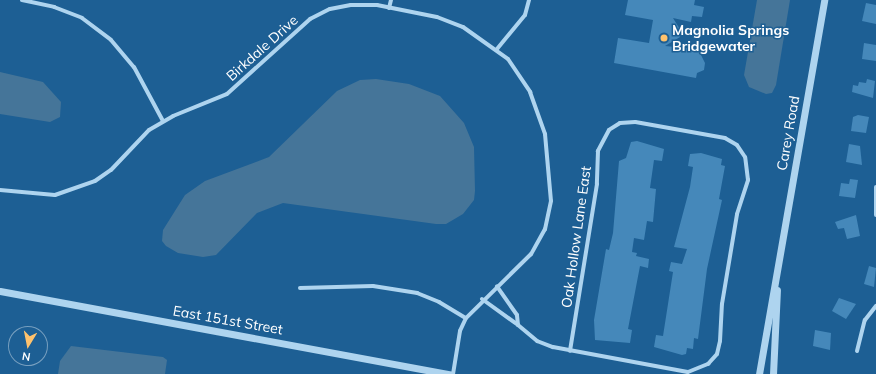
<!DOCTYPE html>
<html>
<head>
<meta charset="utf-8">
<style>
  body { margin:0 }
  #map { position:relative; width:876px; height:374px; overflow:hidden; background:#1d5f94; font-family:Mulish,sans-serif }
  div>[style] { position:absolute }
  .water>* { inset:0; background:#457599 }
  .building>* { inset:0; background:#4588ba }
  .minor>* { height:4px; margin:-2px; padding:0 2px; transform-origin:2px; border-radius:2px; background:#aed4ef }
  .tertiary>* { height:7px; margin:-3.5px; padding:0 3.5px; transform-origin:3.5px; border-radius:3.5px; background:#aed4ef }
  .dots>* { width:11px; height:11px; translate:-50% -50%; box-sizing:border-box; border:2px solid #1d5f94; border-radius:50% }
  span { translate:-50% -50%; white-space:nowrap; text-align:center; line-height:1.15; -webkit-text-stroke:3px #1d5f94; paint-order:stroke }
  .poi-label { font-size:14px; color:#fff; font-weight:700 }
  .left { translate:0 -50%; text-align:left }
  .street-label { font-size:14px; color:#fff }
  .north { position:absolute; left:8px; top:326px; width:40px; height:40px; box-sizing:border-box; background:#1d5f94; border:1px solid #779fbf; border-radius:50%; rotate:190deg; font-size:11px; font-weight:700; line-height:16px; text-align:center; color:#fff }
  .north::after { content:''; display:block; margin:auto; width:14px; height:18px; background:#fec26d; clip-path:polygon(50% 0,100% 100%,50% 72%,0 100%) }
</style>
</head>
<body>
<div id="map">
  <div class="water">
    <div style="clip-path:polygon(757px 0,790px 0,776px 85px,772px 93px,766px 94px,749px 87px,744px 75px)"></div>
    <div style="clip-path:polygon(0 72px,43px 82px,61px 102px,60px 117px,50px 122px,0 114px)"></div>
    <div style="clip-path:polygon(376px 79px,409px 84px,440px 96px,464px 123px,474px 147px,475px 191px,474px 200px,463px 214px,446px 224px,436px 224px,283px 203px,257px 213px,216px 255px,203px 257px,178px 253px,166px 246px,162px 241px,163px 230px,185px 195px,205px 181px,269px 157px,337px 91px,360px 80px)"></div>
    <div style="clip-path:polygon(71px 346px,163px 357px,167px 360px,165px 374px,58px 374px,60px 361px)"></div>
  </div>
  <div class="building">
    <div style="clip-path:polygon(628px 0,695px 0,694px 5px,704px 7px,702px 17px,692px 16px,691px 22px,673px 18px,681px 31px,680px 37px,665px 46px,698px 49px,705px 63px,704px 70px,697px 73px,696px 78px,614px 63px,618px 38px,649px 43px,653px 20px,625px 15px)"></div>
    <div style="clip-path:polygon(866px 3px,876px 5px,876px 24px,862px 21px)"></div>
    <div style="clip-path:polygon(864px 43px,876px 45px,876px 61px,862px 59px)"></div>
    <div style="clip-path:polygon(867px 79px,875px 81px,873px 98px,852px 92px,853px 85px,858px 86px,859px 82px,866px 83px)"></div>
    <div style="clip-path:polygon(858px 115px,869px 117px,866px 133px,851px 131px,853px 117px)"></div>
    <div style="clip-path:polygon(637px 141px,664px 149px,662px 161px,654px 160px,650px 188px,656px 189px,653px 222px,647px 221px,644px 240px,634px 238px,632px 252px,637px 253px,636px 256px,649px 259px,648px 268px,640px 266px,628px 329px,632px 330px,630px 343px,595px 340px,594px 320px,606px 249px,609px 250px,613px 233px,619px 161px,626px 158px,631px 142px)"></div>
    <div style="clip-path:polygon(849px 144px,860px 146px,862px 165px,846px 162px)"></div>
    <div style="clip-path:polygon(701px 153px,722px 159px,721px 165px,725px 166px,719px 199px,722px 200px,707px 269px,698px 339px,694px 338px,693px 349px,687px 348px,686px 354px,682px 355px,654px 347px,656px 335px,663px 336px,673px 272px,669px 271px,671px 262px,682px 264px,687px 249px,674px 247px,690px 187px,693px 167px,688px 166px,690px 154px)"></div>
    <div style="clip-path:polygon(850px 179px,858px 180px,855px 198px,839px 196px,841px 183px,849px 184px)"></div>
    <div style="clip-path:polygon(856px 215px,860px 236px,847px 239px,844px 228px,838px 229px,835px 222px)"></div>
    <div style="clip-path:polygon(869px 266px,876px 268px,874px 287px,864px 284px)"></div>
    <div style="clip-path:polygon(839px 298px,856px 304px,846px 319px,832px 311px)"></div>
    <div style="clip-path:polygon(815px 330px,831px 333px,830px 350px,813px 346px)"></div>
  </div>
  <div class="minor">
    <div style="left:22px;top:0;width:33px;rotate:12deg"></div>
    <div style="left:54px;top:7px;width:30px;rotate:21deg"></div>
    <div style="left:82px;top:18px;width:36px;rotate:37deg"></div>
    <div style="left:111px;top:40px;width:35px;rotate:50deg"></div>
    <div style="left:134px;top:67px;width:61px;rotate:61.8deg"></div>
    <div style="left:389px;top:8px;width:8px;rotate:-76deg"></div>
    <div style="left:497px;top:49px;width:44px;rotate:-50.5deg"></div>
    <div style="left:525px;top:15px;width:16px;rotate:-75deg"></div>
    <div style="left:876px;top:187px;width:28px;rotate:90deg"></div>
    <div style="left:0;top:190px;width:55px;rotate:5.2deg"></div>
    <div style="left:55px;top:195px;width:42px;rotate:-19.3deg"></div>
    <div style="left:95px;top:181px;width:19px;rotate:-35deg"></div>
    <div style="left:111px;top:170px;width:55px;rotate:-46.5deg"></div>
    <div style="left:149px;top:130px;width:28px;rotate:-30deg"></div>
    <div style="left:173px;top:116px;width:58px;rotate:-22.2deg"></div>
    <div style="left:227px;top:94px;width:112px;rotate:-42.1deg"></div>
    <div style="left:310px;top:19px;width:22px;rotate:-27deg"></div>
    <div style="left:330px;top:9px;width:21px;rotate:-11deg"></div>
    <div style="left:351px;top:5px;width:26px"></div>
    <div style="left:377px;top:5px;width:61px;rotate:11.3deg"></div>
    <div style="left:437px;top:17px;width:28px;rotate:21deg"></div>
    <div style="left:463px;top:27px;width:55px;rotate:35.4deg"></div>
    <div style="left:508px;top:59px;width:40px;rotate:56deg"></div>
    <div style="left:530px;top:92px;width:45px;rotate:70.3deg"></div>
    <div style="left:545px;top:134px;width:67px;rotate:84.9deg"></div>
    <div style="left:551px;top:201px;width:29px;rotate:102deg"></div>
    <div style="left:545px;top:229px;width:29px;rotate:119deg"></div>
    <div style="left:531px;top:254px;width:91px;rotate:135.4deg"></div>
    <div style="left:466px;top:318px;width:14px;rotate:115deg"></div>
    <div style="left:460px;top:331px;width:44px;rotate:99.2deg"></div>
    <div style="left:300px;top:288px;width:73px;rotate:-1.6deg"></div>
    <div style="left:373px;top:286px;width:45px;rotate:9deg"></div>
    <div style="left:417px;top:293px;width:24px;rotate:22deg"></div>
    <div style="left:439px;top:302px;width:31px;rotate:31deg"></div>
    <div style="left:482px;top:299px;width:44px;rotate:35.8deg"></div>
    <div style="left:518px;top:325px;width:10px;rotate:-96deg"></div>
    <div style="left:517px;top:315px;width:35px;rotate:-125deg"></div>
    <div style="left:518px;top:325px;width:25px;rotate:40deg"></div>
    <div style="left:537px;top:341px;width:17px;rotate:21deg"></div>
    <div style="left:553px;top:347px;width:137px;rotate:10.5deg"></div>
    <div style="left:688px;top:372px;width:22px;rotate:-22deg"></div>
    <div style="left:708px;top:364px;width:13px;rotate:-48deg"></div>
    <div style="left:717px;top:354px;width:13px;rotate:-77deg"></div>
    <div style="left:720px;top:341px;width:37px;rotate:-87deg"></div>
    <div style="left:722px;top:304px;width:91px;rotate:-80.5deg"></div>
    <div style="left:737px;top:214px;width:36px;rotate:-72deg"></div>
    <div style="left:748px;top:180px;width:23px;rotate:-97deg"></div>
    <div style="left:745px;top:157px;width:14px;rotate:-124deg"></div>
    <div style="left:737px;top:145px;width:14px;rotate:-150deg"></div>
    <div style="left:725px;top:138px;width:91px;rotate:-169.9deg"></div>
    <div style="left:635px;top:122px;width:15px;rotate:176deg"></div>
    <div style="left:620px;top:123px;width:13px;rotate:148deg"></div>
    <div style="left:609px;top:130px;width:24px;rotate:118deg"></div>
    <div style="left:598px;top:151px;width:33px;rotate:92deg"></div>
    <div style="left:597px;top:184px;width:169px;rotate:99.2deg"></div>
    <div style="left:857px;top:351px;width:32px;rotate:-76deg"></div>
    <div style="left:865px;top:320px;width:18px;rotate:-52deg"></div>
  </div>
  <div class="tertiary">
    <div style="left:0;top:291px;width:458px;rotate:10.5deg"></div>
    <div style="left:759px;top:374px;width:380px;rotate:-80.1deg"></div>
    <div style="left:773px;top:374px;width:84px;rotate:-87.3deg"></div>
  </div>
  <div class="dots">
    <div style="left:664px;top:38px;background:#fec26d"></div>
  </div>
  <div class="poi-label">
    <span class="left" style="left:672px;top:38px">Magnolia Springs<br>Bridgewater</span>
  </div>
  <div class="street-label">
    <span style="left:262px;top:48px;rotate:-42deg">Birkdale Drive</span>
    <span style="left:788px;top:133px;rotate:-80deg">Carey Road</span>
    <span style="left:576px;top:237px;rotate:-82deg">Oak Hollow Lane East</span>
    <span style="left:228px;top:320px;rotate:10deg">East 151st Street</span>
  </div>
  <div class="north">N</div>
</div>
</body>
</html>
